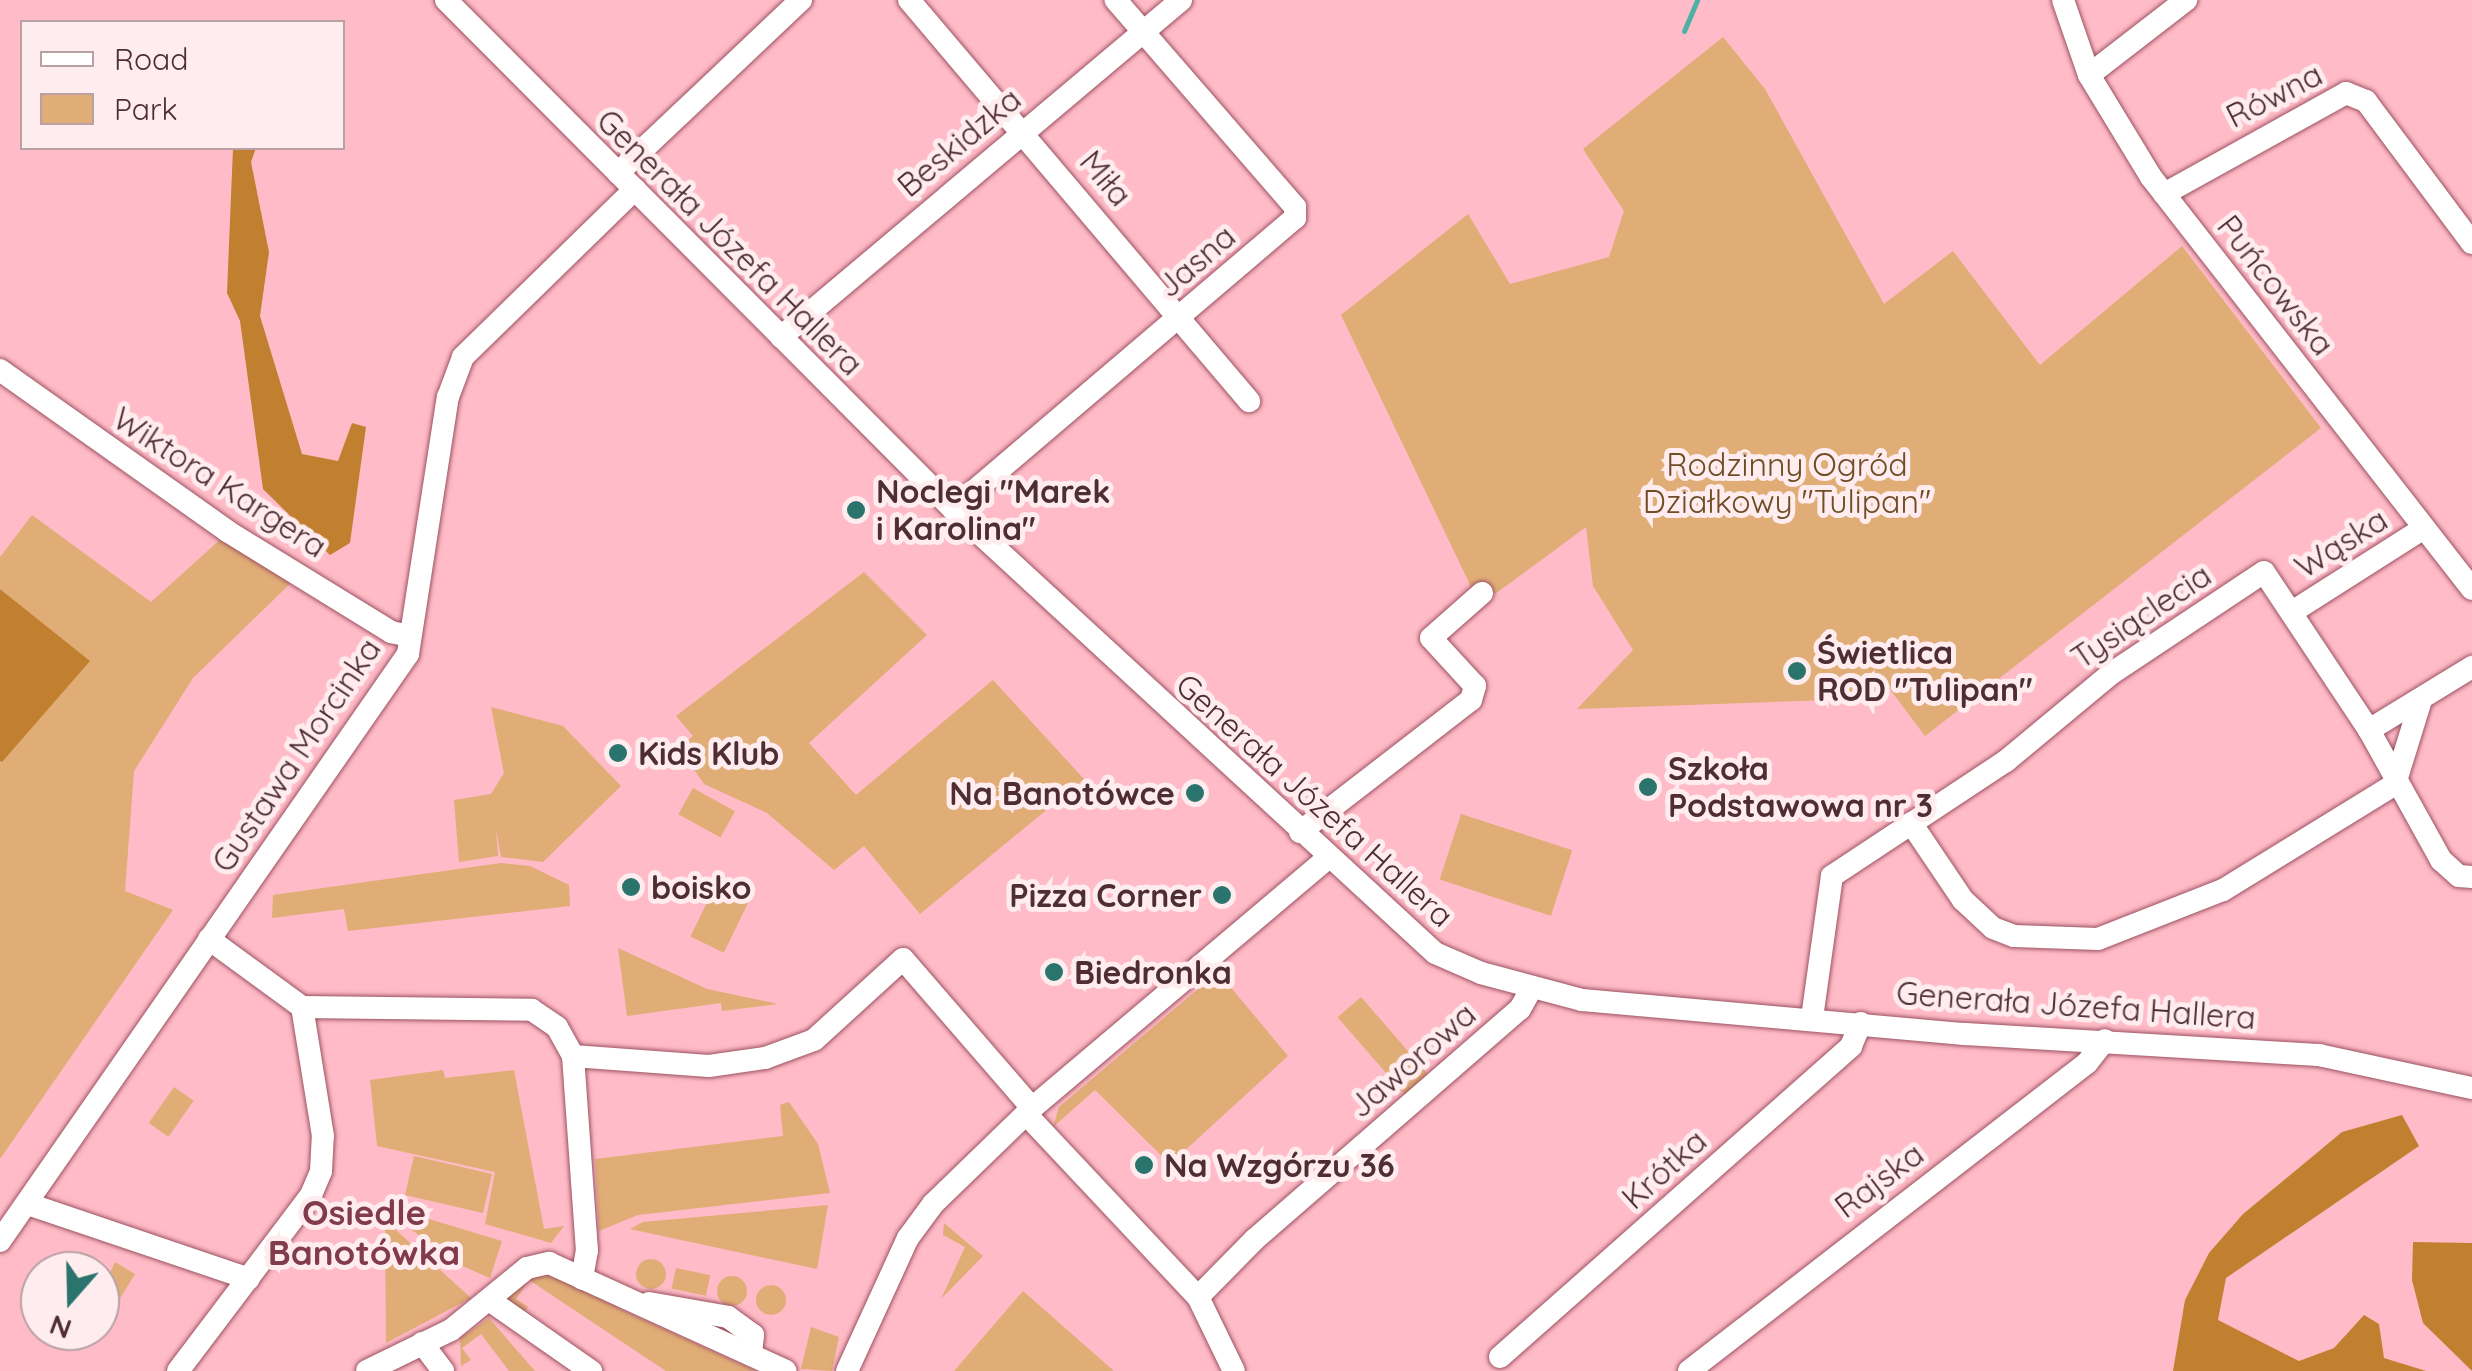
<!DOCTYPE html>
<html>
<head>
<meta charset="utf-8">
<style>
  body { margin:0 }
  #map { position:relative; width:2472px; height:1371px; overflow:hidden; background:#ffbbc7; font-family:Quicksand,sans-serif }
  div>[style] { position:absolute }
  .green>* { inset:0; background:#e0ad76; transform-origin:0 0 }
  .round { border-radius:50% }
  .forest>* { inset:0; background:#c1802f }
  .stream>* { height:5px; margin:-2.5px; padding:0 2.5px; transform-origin:2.5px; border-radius:2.5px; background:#4fb0a8 }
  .roads { filter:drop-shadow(0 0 2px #9c5261) drop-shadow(0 0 2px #9c5261) }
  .minor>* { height:22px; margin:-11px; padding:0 11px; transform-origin:11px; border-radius:11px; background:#fff }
  .dots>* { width:28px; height:28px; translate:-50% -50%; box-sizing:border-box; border:5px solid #feecef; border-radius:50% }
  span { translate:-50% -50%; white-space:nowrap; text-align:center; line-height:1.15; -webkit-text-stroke:10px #feecef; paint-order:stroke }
  .street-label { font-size:32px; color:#4e2d33 }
  .park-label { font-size:32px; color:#704d24 }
  .poi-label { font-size:32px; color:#4e2d33; font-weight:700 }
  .left { translate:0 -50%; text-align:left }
  .right { translate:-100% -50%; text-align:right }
  .neighbourhood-label { font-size:35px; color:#823b4b; font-weight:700 }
  .legend { position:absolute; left:20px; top:20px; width:325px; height:130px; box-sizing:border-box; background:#feecef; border:2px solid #b8a0a4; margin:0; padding:12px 18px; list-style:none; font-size:30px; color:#4e2d33 }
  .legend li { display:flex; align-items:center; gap:20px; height:50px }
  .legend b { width:50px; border:2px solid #b8a0a4 }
  .north { position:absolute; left:20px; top:1251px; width:100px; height:100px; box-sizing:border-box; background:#feecef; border:2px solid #b8a0a4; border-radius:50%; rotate:200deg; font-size:28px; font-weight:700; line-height:40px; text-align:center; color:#4e2d33 }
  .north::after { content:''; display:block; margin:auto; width:35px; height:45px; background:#2b736d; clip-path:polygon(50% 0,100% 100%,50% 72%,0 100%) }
</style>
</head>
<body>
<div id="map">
  <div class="green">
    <div style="clip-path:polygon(1723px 37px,1765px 89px,1884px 304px,1953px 251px,2040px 365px,2182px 246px,2321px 428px,1925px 736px,1889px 688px,1849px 699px,1830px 692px,1828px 700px,1577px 709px,1633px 650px,1593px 586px,1586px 527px,1495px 594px,1486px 582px,1473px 591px,1341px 315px,1468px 214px,1510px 284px,1609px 257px,1624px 211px,1583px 149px)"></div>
    <div style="clip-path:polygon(32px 515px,151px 602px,223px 537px,295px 579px,193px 678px,134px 771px,125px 891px,173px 910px,0 1159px,0 761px,89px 661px,0 589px,0 557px)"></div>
    <div style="clip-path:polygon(864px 572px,927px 635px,809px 743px,856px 795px,993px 680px,1084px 779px,920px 914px,864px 846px,834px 870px,767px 813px,704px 784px,679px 748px,693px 736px,676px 716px)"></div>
    <div style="clip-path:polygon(491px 707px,563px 726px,621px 786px,543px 862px,501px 857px,496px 829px,498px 856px,459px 862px,454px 800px,491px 794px,504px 773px)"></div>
    <div style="left:693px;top:788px;width:48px;height:30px;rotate:29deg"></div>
    <div style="left:1461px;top:814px;width:117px;height:69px;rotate:18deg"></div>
    <div style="clip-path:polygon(501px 863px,530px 866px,569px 885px,570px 906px,348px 931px,344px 909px,272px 918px,273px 895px)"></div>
    <div style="left:719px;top:878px;width:37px;height:65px;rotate:26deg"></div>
    <div style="clip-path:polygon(618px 948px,707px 989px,778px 1004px,722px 1011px,721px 1003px,627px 1016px)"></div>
    <div style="clip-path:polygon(1218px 972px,1288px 1056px,1170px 1164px,1095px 1090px,1053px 1127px,1059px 1107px)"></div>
    <div style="left:1361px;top:997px;width:106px;height:31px;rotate:49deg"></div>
    <div style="clip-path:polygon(443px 1070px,445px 1078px,514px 1070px,544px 1229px,564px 1226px,551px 1243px,485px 1224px,495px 1172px,377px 1146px,370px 1080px)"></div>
    <div style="left:174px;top:1087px;width:24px;height:44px;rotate:35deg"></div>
    <div style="clip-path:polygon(789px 1102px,818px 1144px,830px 1193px,638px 1215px,599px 1231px,595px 1159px,783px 1136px,780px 1105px)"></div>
    <div style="left:414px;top:1156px;width:80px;height:40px;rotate:13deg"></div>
    <div style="clip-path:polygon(828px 1205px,817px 1269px,630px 1229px,643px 1222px)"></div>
    <div style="clip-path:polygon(409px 1213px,502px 1241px,490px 1278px,458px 1264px,405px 1225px)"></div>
    <div style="clip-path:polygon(385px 1220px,471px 1298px,386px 1343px)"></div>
    <div style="clip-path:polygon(944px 1223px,983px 1256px,941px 1299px,965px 1247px,943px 1235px)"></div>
    <div class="round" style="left:636px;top:1259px;width:30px;height:30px"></div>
    <div style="clip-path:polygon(115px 1262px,135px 1274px,116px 1305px,100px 1295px)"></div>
    <div style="left:676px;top:1268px;width:35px;height:21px;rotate:12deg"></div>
    <div style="clip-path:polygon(536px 1269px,617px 1301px,618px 1308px,756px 1371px,666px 1371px,529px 1280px,516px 1299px,528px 1307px,523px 1314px,505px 1296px)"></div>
    <div class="round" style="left:717px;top:1276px;width:30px;height:30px"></div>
    <div class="round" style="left:756px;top:1285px;width:30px;height:30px"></div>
    <div style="clip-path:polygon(1023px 1291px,1114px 1371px,954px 1371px)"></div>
    <div style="clip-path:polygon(489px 1318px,535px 1371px,509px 1371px,481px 1334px,462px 1348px,471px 1360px,461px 1366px,460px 1338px)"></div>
    <div style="clip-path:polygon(811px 1327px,839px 1337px,832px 1371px,801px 1369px)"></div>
  </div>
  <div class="forest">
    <div style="clip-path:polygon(233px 148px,256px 148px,251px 162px,269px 252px,260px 316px,302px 454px,338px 461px,352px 423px,366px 427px,350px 543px,330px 555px,263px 489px,240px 321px,227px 293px)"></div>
    <div style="clip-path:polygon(0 589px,90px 661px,2px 762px,0 761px)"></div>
    <div style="clip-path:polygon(2402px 1115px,2419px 1146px,2226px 1278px,2218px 1320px,2299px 1361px,2334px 1348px,2364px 1315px,2379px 1324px,2384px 1358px,2426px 1371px,2173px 1371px,2185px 1300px,2209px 1253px,2243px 1214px,2342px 1132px)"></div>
    <div style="clip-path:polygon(2413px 1242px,2472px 1243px,2472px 1371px,2423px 1323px,2412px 1280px)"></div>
  </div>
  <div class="stream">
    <div style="left:1684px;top:31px;width:34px;rotate:-67deg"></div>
  </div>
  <div class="roads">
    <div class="minor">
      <div style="left:446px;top:0;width:718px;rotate:45.11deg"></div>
      <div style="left:953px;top:509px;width:655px;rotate:42.65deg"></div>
      <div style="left:1435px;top:953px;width:50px;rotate:23.5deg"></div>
      <div style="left:1481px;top:973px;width:105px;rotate:15deg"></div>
      <div style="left:1582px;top:1000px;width:384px;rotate:5.1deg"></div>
      <div style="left:1964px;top:1034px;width:356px;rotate:3.4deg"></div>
      <div style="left:2319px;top:1055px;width:157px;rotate:12.2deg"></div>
      <div style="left:909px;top:0;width:526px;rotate:49.71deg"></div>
      <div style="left:2063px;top:0;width:79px;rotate:70.9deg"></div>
      <div style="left:2089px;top:75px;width:119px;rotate:58.7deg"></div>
      <div style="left:2151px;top:177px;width:522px;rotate:52.08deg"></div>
      <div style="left:2089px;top:75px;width:123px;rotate:-37.7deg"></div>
      <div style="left:618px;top:173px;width:252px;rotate:-43.4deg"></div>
      <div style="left:2164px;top:194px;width:208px;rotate:-29deg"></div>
      <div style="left:2346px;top:93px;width:22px;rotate:22deg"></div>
      <div style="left:2366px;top:101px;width:177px;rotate:53.3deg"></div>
      <div style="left:781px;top:337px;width:523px;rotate:-40.11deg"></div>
      <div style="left:0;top:370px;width:278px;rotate:35.3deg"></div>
      <div style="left:227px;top:531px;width:193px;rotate:31.6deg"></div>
      <div style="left:391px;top:632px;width:19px;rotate:12deg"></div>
      <div style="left:953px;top:509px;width:449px;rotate:-40.4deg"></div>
      <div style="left:1295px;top:218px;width:11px;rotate:-90deg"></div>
      <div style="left:1295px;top:207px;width:274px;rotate:-130.9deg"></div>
      <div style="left:2292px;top:612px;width:156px;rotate:-32.5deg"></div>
      <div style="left:2369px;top:730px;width:121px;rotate:-31.5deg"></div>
      <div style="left:1911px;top:823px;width:93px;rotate:56deg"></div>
      <div style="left:1963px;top:900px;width:41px;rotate:43deg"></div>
      <div style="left:1993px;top:928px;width:22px;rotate:21deg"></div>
      <div style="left:2014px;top:936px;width:84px;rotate:2deg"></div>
      <div style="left:2098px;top:939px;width:134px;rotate:-21.4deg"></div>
      <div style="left:2223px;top:890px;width:202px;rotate:-31.6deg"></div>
      <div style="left:2395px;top:784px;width:88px;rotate:-72.8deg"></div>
      <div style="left:1300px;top:832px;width:216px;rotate:-37.7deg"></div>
      <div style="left:1471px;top:700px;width:15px;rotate:-74deg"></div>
      <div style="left:1475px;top:686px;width:65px;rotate:-132.5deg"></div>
      <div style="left:1431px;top:638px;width:68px;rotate:-41.4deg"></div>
      <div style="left:209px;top:939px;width:115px;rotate:36.2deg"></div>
      <div style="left:302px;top:1007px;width:230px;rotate:0.7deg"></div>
      <div style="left:532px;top:1010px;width:30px;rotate:34deg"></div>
      <div style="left:557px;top:1027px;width:33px;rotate:61deg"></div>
      <div style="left:573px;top:1056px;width:136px;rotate:4.2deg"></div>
      <div style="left:709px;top:1066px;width:57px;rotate:-8.1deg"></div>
      <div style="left:765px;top:1058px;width:52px;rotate:-20.2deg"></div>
      <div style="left:814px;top:1040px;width:120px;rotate:-42.3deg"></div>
      <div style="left:903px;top:959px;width:197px;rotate:49.1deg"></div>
      <div style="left:1812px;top:1018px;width:143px;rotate:-82deg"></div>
      <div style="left:1832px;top:876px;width:209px;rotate:-33.5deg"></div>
      <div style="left:2006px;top:761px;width:138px;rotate:-39.7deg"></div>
      <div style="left:2112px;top:673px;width:182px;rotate:-33.6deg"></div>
      <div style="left:2264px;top:572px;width:190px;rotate:56.4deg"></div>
      <div style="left:2369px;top:730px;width:149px;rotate:61deg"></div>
      <div style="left:2441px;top:860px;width:24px;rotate:42deg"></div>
      <div style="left:2459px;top:876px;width:13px;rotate:4deg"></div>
      <div style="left:573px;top:1056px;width:195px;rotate:85.9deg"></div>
      <div style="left:587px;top:1250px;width:29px;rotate:100deg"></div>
      <div style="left:1026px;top:1114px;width:251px;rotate:46.8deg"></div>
      <div style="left:1198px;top:1297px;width:82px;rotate:64.1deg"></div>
      <div style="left:28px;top:1204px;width:233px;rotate:18.7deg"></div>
      <div style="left:0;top:1241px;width:715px;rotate:-55.2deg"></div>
      <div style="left:408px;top:654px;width:260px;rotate:-81.2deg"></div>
      <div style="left:448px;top:397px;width:43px;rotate:-69.4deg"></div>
      <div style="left:463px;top:357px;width:240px;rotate:-44.3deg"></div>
      <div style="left:1198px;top:1297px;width:80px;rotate:-45.5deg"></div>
      <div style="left:1254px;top:1240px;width:352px;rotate:-41deg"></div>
      <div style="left:1520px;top:1009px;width:23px;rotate:-61deg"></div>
      <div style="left:492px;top:1302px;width:121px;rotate:34.9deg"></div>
      <div style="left:649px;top:1303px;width:80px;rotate:10deg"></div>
      <div style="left:728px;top:1317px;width:31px;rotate:36deg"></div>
      <div style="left:753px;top:1335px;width:20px;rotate:96deg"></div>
      <div style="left:422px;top:1343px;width:35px;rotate:53deg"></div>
      <div style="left:1500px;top:1357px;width:469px;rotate:-41.5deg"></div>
      <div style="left:1851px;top:1046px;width:25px;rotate:-67deg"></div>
      <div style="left:178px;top:1371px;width:221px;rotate:-52.9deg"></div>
      <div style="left:311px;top:1195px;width:26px;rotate:-67deg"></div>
      <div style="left:321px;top:1171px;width:35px;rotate:-87deg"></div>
      <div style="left:323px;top:1136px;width:131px;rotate:-99.2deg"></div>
      <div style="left:367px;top:1371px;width:93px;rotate:-26deg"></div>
      <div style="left:451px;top:1330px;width:98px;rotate:-39.2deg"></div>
      <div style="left:527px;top:1268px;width:23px;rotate:-13deg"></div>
      <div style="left:549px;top:1263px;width:260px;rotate:24.5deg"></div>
      <div style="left:847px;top:1371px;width:146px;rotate:-65.4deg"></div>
      <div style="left:908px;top:1238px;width:42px;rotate:-53.7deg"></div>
      <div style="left:933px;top:1204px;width:138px;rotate:-44.1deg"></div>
      <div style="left:1032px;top:1108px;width:387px;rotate:-40.2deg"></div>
      <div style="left:1689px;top:1371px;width:503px;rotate:-37.74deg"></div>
      <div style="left:2087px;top:1063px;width:29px;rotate:-52deg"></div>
    </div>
  </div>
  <div class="dots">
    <div style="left:856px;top:510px;background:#2b736d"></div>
    <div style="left:1797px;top:671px;background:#2b736d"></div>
    <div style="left:618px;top:753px;background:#2b736d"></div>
    <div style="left:1648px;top:787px;background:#2b736d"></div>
    <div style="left:1195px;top:793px;background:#2b736d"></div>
    <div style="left:631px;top:887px;background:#2b736d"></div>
    <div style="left:1222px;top:895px;background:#2b736d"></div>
    <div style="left:1054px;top:972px;background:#2b736d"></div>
    <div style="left:1144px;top:1165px;background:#2b736d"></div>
  </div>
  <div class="street-label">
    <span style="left:2274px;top:95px;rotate:-27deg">Równa</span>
    <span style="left:959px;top:142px;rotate:-40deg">Beskidzka</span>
    <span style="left:1106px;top:178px;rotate:50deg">Miła</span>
    <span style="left:730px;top:242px;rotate:45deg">Generała Józefa Hallera</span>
    <span style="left:1196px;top:261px;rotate:-41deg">Jasna</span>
    <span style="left:2276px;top:285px;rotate:52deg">Puńcowska</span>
    <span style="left:220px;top:482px;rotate:33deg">Wiktora Kargera</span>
    <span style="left:2341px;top:543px;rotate:-32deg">Wąska</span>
    <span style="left:2141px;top:616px;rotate:-34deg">Tysiąclecia</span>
    <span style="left:296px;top:755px;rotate:-56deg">Gustawa Morcinka</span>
    <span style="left:1315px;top:800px;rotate:42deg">Generała Józefa Hallera</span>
    <span style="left:2076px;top:1005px;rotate:4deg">Generała Józefa Hallera</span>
    <span style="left:1412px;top:1060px;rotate:-41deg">Jaworowa</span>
    <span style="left:1664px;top:1169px;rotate:-42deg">Krótka</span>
    <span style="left:1879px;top:1180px;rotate:-37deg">Rajska</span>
  </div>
  <div class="park-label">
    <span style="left:1787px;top:483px">Rodzinny Ogród<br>Działkowy "Tulipan"</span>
  </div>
  <div class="poi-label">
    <span class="left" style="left:876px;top:510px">Noclegi "Marek<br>i Karolina"</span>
    <span class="left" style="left:1817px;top:671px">Świetlica<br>ROD "Tulipan"</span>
    <span class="left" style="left:638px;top:753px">Kids Klub</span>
    <span class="left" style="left:1668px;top:787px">Szkoła<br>Podstawowa nr 3</span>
    <span class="right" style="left:1175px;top:793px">Na Banotówce</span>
    <span class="left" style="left:651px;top:887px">boisko</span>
    <span class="right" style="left:1202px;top:895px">Pizza Corner</span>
    <span class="left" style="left:1074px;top:972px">Biedronka</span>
    <span class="left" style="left:1164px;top:1165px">Na Wzgórzu 36</span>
  </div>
  <div class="neighbourhood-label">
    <span style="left:364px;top:1232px">Osiedle<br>Banotówka</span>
  </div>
  <ul class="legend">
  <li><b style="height:12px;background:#fff"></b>Road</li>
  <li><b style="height:28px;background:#e0ad76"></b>Park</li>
  </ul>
  <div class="north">N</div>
</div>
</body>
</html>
